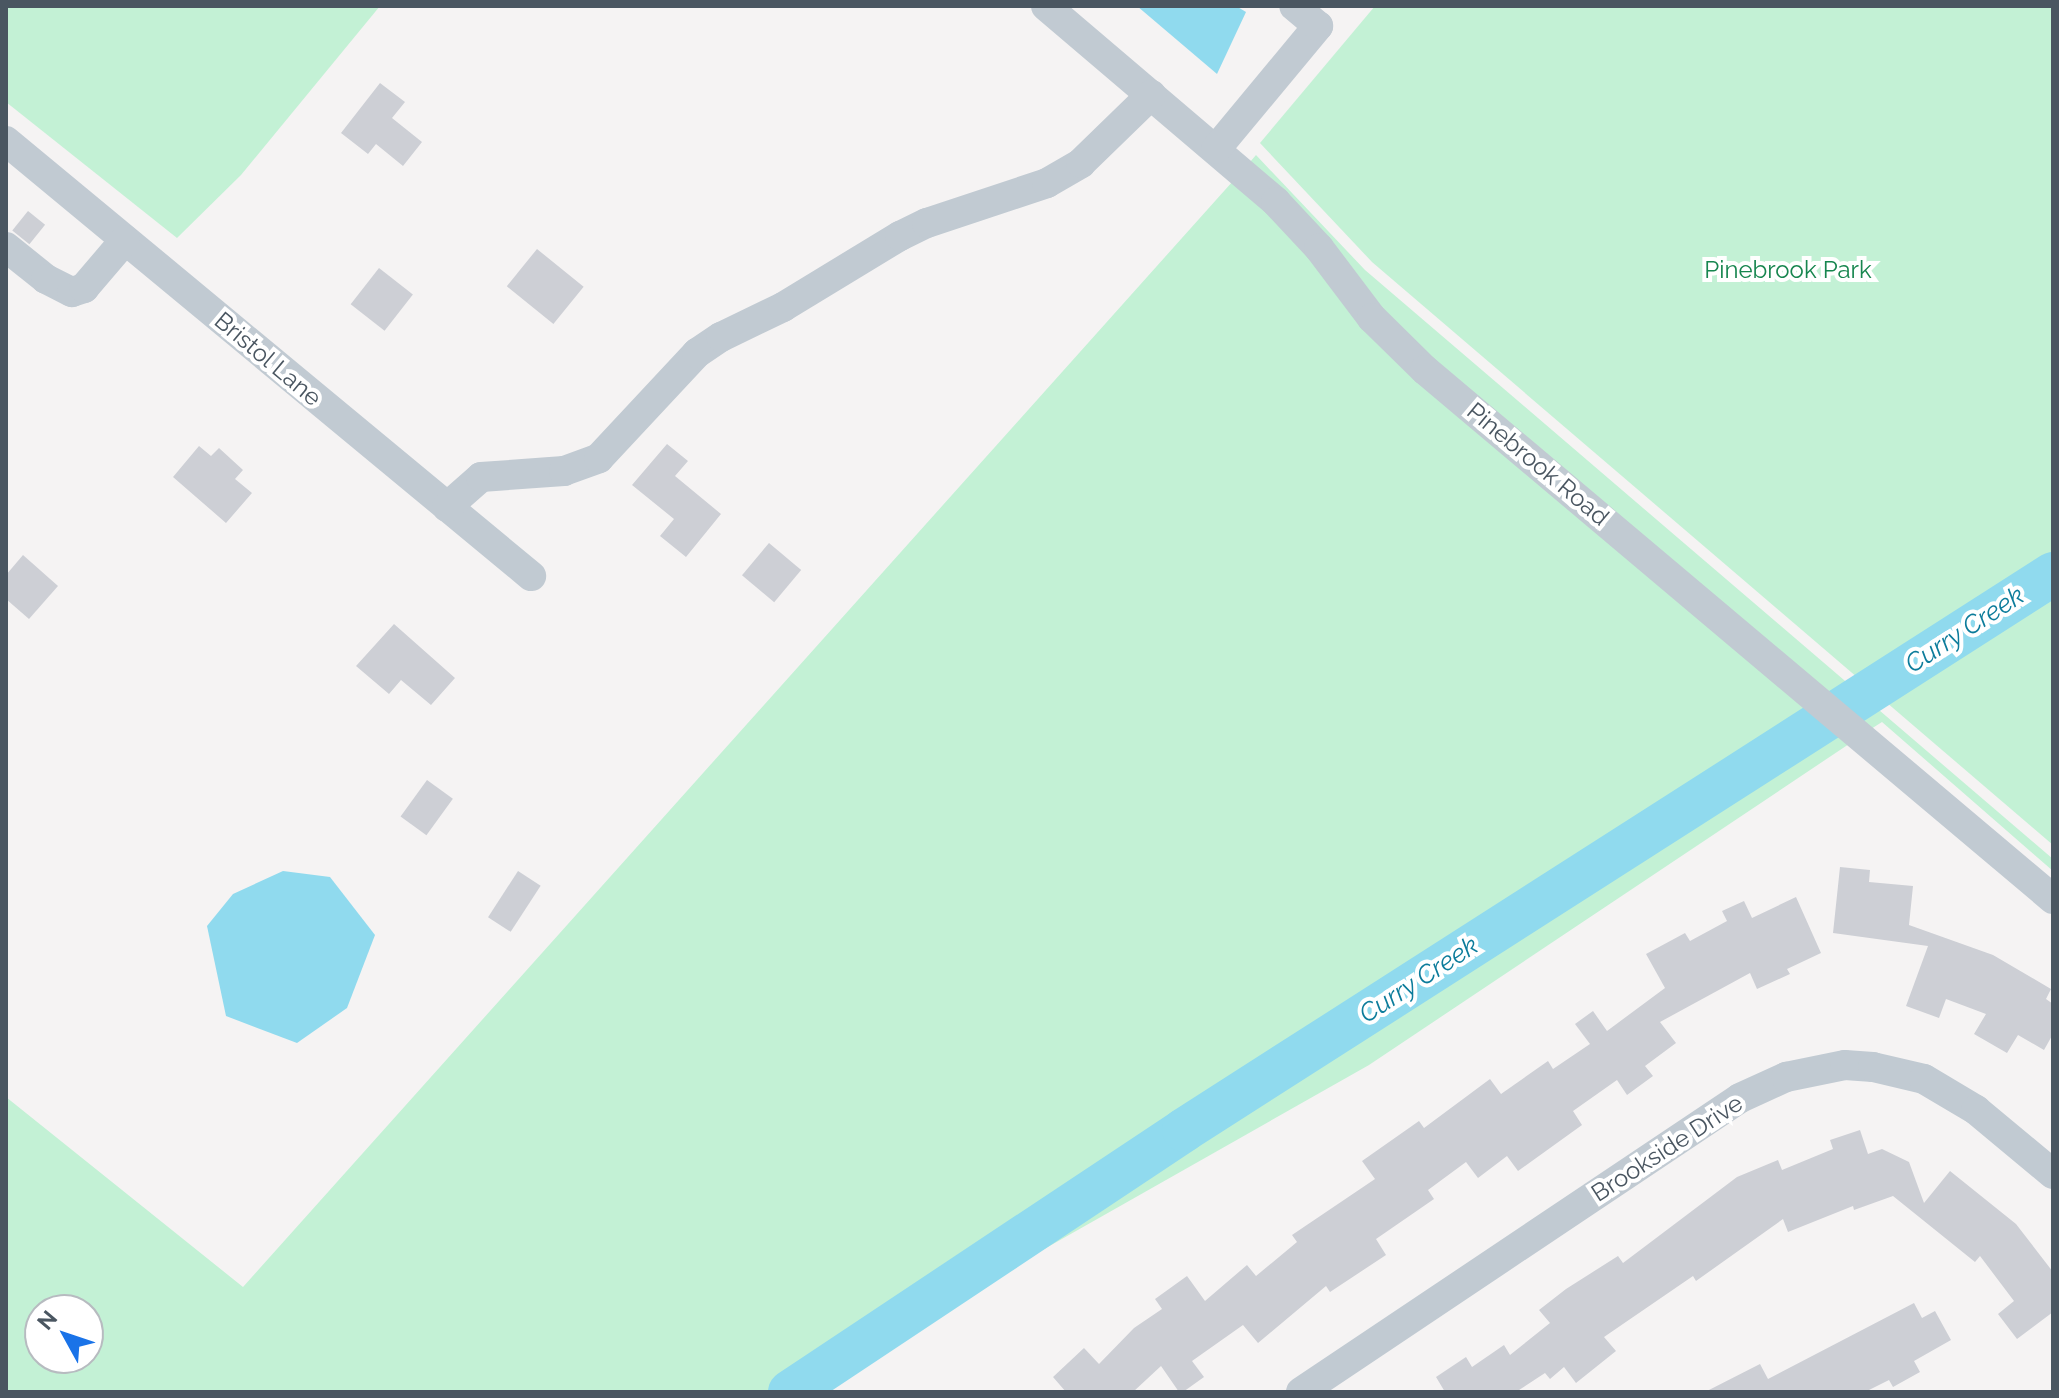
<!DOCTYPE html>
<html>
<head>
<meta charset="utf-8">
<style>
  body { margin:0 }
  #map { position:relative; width:2059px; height:1398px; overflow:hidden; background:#f5f3f3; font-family:Raleway,sans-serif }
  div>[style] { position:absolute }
  .green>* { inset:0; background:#c3f1d5 }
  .water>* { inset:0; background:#90daee }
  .river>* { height:44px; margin:-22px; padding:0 22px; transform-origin:22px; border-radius:22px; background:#90daee }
  .building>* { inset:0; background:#cdcfd5; transform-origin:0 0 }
  .minor>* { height:30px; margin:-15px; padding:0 15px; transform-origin:15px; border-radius:15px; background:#c1cad2 }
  span { translate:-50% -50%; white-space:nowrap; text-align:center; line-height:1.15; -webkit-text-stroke:8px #fff; paint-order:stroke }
  .park-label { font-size:24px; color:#17864f }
  .street-label { font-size:24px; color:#4a5661 }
  .water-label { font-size:26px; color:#0c7c9b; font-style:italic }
  .frame { position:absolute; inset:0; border:8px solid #4a5661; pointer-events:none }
  .north { position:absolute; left:24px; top:1294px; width:80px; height:80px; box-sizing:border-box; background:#fff; border:2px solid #b7bbc0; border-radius:50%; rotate:310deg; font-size:22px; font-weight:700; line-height:32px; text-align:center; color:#4a5661 }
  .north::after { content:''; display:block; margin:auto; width:28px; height:36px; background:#1a73e8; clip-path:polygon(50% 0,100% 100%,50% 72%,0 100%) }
</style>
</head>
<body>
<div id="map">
  <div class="green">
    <div style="clip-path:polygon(6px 6px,380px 6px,241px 175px,177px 238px,6px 102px)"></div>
    <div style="clip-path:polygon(1375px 6px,2053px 6px,2053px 845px,1372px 262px,1260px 143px)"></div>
    <div style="clip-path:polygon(1256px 155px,1365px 270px,2053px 859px,2053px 871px,1882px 722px,1871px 729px,1414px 343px,1250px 162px)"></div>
    <div style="clip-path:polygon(evenodd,1233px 181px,1849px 744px,1369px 1065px,905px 1328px,809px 1392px,6px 1392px,6px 1097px,243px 1287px,1233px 181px,40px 1310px,88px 1310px,88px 1358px,40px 1358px,40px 1310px)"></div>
  </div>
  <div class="water">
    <div style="clip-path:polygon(1137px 6px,1236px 6px,1246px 12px,1217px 74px)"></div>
    <div style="clip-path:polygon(283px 871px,330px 877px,375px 935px,347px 1008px,297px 1043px,226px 1016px,207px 926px,233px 894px)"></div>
  </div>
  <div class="river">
    <div style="left:790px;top:1392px;width:473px;rotate:-33.6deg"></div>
    <div style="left:1184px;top:1130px;width:1032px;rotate:-32.61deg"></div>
  </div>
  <div class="building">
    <div style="clip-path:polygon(380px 83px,405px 102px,392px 118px,422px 142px,403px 166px,376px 144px,368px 154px,341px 133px)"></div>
    <div style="left:28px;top:211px;width:22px;height:25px;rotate:39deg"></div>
    <div style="left:537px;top:249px;width:60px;height:48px;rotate:39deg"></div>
    <div style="left:379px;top:268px;width:43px;height:46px;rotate:38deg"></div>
    <div style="clip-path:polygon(667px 444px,688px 461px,675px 476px,721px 514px,686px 557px,660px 536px,674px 519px,632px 485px)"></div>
    <div style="clip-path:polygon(199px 446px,211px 456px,219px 448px,243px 470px,235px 479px,252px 493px,226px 523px,173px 477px)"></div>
    <div style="left:769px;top:543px;width:42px;height:42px;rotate:40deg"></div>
    <div style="clip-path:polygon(23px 555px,58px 586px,29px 619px,6px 599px,6px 575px)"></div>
    <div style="clip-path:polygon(394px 624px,455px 678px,431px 705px,401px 680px,389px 694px,356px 666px)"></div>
    <div style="left:427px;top:780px;width:32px;height:45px;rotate:36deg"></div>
    <div style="clip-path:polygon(1840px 867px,1870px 870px,1869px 882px,1913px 886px,1909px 925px,1993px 955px,2051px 989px,2046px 999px,2053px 1004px,2053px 1034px,2044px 1050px,2018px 1035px,2007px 1053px,1974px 1034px,1986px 1014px,1946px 999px,1939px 1018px,1906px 1006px,1928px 946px,1833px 933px)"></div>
    <div style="left:518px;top:871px;width:27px;height:55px;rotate:33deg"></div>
    <div style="clip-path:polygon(1796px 897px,1821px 953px,1787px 969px,1790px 974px,1757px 989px,1750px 973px,1660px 1022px,1676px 1043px,1645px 1066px,1653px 1076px,1627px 1095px,1617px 1080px,1573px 1111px,1582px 1125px,1518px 1171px,1507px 1156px,1478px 1178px,1466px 1162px,1428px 1190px,1434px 1199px,1376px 1239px,1386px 1255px,1330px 1292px,1326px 1286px,1258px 1343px,1243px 1325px,1192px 1361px,1204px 1377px,1183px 1392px,1179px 1392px,1161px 1366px,1133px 1392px,1066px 1392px,1053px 1377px,1084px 1348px,1099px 1364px,1134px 1328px,1162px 1309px,1155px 1299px,1187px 1276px,1205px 1301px,1247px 1265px,1256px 1276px,1297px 1242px,1292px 1235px,1375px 1179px,1362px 1161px,1419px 1121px,1424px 1128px,1490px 1079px,1501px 1094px,1548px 1061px,1553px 1069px,1590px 1044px,1575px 1024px,1593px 1011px,1607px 1031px,1665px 988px,1646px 954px,1685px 933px,1690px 941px,1727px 921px,1722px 911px,1744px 901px,1752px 918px)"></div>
    <div style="clip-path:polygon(1860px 1130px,1868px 1154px,1882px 1149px,1909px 1162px,1924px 1203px,1950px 1171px,2016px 1224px,2053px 1272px,2053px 1312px,2017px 1339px,1998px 1314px,2014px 1301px,1980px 1256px,1975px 1262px,1893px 1196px,1854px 1210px,1853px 1206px,1788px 1232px,1783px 1219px,1696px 1281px,1693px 1276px,1604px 1337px,1616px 1351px,1576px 1383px,1564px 1367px,1550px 1379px,1545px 1373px,1516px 1392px,1445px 1392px,1436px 1377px,1466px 1357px,1472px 1367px,1504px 1345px,1510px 1355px,1550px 1323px,1539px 1310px,1566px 1289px,1618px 1256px,1623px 1263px,1737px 1177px,1778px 1160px,1782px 1170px,1833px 1149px,1830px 1140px)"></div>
    <div style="clip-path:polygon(1914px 1303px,1922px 1318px,1935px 1311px,1951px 1340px,1914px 1361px,1920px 1372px,1893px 1387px,1889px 1380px,1865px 1392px,1705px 1392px,1760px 1364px,1768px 1379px)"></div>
  </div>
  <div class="minor">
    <div style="left:1046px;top:6px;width:302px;rotate:40.4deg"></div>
    <div style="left:1276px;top:202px;width:63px;rotate:46.9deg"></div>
    <div style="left:1319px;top:248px;width:88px;rotate:52.9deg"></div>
    <div style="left:1372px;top:318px;width:74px;rotate:44.5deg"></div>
    <div style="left:1425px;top:370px;width:821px;rotate:40.11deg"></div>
    <div style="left:6px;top:141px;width:682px;rotate:39.64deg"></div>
    <div style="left:1216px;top:149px;width:160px;rotate:-50.3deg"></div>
    <div style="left:1318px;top:26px;width:31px;rotate:-140deg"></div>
    <div style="left:6px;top:247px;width:51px;rotate:38.7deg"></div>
    <div style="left:46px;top:279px;width:29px;rotate:27deg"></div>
    <div style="left:72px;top:292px;width:13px;rotate:-18deg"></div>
    <div style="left:84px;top:288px;width:63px;rotate:-49.5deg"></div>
    <div style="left:447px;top:507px;width:45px;rotate:-41.4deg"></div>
    <div style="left:481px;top:477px;width:83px;rotate:-4.1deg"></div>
    <div style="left:564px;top:471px;width:37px;rotate:-20deg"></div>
    <div style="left:599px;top:458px;width:144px;rotate:-47deg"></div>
    <div style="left:697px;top:353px;width:29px;rotate:-34deg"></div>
    <div style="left:721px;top:337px;width:69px;rotate:-25.8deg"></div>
    <div style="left:783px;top:307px;width:137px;rotate:-31.3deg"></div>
    <div style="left:900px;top:236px;width:30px;rotate:-26deg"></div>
    <div style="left:927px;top:223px;width:126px;rotate:-18.4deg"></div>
    <div style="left:1047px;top:183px;width:39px;rotate:-30deg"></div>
    <div style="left:1081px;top:163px;width:98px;rotate:-44.2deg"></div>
    <div style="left:1301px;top:1392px;width:528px;rotate:-33.81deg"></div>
    <div style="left:1740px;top:1098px;width:51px;rotate:-24.5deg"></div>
    <div style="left:1786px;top:1077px;width:60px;rotate:-11.5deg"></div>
    <div style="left:1845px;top:1065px;width:28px;rotate:4deg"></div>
    <div style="left:1873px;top:1067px;width:52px;rotate:13.2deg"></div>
    <div style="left:1924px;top:1079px;width:61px;rotate:30.8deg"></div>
    <div style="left:1976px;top:1110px;width:100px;rotate:39.7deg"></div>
  </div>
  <div class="park-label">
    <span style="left:1788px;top:270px">Pinebrook Park</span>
  </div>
  <div class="street-label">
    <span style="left:268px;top:359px;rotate:40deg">Bristol Lane</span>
    <span style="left:1538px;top:464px;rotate:40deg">Pinebrook Road</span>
    <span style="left:1667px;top:1148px;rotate:-33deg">Brookside Drive</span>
  </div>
  <div class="water-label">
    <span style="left:1965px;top:630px;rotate:-33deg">Curry Creek</span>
    <span style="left:1419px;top:980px;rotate:-33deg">Curry Creek</span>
  </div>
  <div class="frame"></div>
  <div class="north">N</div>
</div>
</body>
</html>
